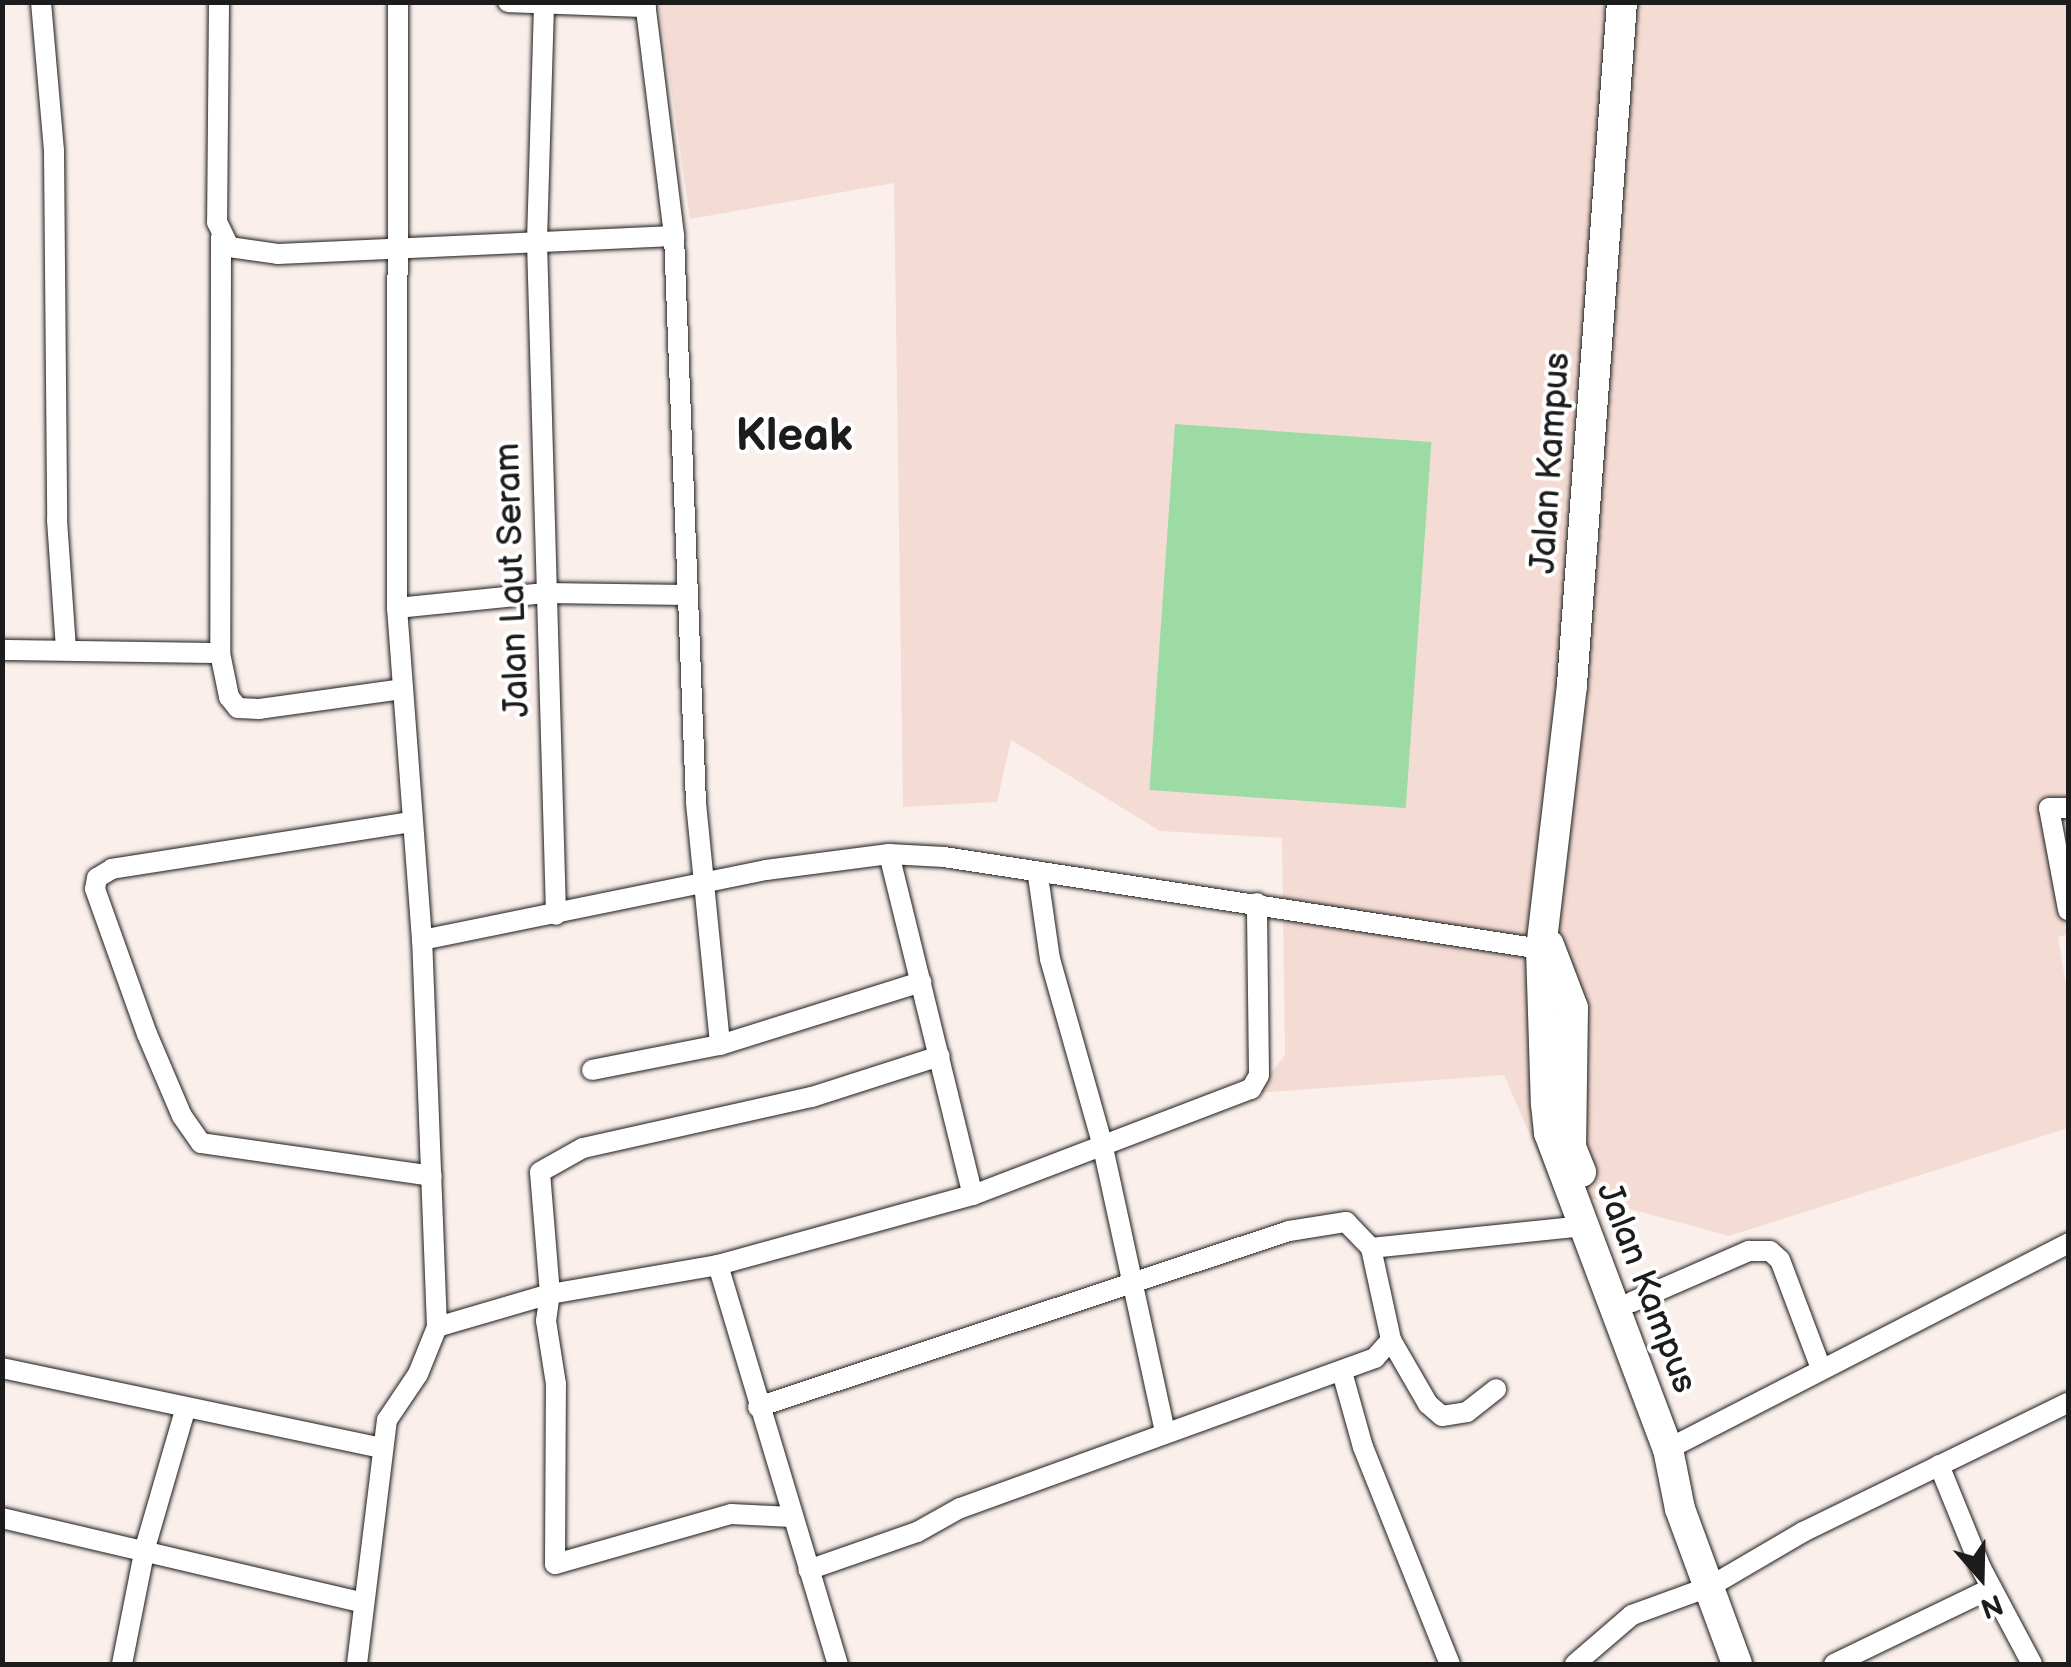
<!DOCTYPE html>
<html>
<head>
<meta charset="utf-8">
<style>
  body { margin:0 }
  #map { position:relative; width:2071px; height:1667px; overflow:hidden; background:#faefeb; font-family:"Balsamiq Sans",sans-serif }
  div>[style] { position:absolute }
  .built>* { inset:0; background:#f4dcd4 }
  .green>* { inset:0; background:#9cdba4; transform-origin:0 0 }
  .roads { filter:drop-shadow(0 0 2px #1c1c1c) drop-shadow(0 0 2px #1c1c1c) }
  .street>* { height:20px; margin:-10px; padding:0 10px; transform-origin:10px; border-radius:10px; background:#fff }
  .secondary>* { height:30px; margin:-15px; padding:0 15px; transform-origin:15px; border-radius:15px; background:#fff }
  span { translate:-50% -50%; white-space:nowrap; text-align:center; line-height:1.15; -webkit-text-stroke:8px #fff; paint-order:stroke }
  .street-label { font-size:35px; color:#1c1c1c }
  .district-label { font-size:45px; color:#1c1c1c; font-weight:700 }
  .frame { position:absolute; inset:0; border:5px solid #1c1c1c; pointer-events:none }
  .north { position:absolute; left:1931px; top:1527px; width:100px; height:100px; -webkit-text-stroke:8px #fff; paint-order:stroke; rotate:160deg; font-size:28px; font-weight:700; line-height:40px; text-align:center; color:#1c1c1c }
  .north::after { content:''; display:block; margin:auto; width:35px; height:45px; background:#1c1c1c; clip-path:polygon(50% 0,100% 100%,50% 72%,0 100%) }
</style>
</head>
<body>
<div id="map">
  <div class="built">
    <div style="clip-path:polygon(659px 3px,2068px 3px,2068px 934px,2058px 937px,2068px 997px,2068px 1128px,1729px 1236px,1553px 1188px,1504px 1075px,1255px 1093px,1285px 1055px,1282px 838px,1160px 831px,1011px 740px,997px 802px,903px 807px,894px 183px,690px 219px)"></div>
  </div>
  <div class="green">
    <div style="left:1175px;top:424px;width:257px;height:367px;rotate:4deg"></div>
  </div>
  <div class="roads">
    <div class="street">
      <div style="left:41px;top:2px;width:150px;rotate:85deg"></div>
      <div style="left:54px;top:151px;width:369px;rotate:89.5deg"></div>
      <div style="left:57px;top:520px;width:128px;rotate:86deg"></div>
      <div style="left:219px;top:2px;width:220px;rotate:90.5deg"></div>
      <div style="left:217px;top:222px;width:28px;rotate:64deg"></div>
      <div style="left:229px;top:247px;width:49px;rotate:8.1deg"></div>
      <div style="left:278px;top:254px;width:396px;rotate:-2.6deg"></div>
      <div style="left:508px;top:2px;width:138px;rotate:2.1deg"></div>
      <div style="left:645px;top:2px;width:236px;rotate:82.9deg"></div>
      <div style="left:674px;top:236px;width:567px;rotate:87.78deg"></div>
      <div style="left:696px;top:803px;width:243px;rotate:84.3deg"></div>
      <div style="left:544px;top:5px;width:237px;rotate:91.7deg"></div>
      <div style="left:537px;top:242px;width:673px;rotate:88.38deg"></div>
      <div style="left:221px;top:237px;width:416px;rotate:90.1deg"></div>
      <div style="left:220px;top:653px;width:45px;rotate:78.4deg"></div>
      <div style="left:229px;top:697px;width:14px;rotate:51deg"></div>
      <div style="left:238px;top:708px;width:21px;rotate:3deg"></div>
      <div style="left:259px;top:709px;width:145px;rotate:-7.9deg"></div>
      <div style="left:397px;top:608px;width:149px;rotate:-5.8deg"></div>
      <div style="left:545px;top:593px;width:142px;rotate:0.8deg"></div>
      <div style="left:2px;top:650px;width:218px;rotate:0.8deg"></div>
      <div style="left:2068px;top:808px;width:19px;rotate:180deg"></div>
      <div style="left:2049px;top:808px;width:104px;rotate:79.4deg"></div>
      <div style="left:411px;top:822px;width:303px;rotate:171.1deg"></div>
      <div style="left:112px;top:869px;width:17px;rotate:149deg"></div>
      <div style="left:97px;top:878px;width:11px;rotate:100deg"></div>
      <div style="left:95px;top:889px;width:154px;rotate:70.3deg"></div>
      <div style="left:147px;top:1034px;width:89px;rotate:66.9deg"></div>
      <div style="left:182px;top:1116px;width:33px;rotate:55deg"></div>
      <div style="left:201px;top:1143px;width:233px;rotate:8.1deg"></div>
      <div style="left:889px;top:854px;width:351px;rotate:76.2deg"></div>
      <div style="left:1038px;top:876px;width:84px;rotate:81.8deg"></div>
      <div style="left:1050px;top:959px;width:191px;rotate:74.2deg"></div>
      <div style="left:1102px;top:1143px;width:296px;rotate:77.7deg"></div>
      <div style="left:422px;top:940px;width:351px;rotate:-11.5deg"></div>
      <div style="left:766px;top:870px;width:124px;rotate:-7.4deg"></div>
      <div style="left:889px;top:854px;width:55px;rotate:3.1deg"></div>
      <div style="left:944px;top:857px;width:604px;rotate:8.76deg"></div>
      <div style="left:592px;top:1070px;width:130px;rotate:-11.1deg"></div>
      <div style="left:720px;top:1045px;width:211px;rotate:-17.4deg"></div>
      <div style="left:1371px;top:1248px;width:214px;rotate:-5.9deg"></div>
      <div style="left:718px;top:1265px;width:264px;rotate:-15.4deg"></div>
      <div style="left:973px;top:1195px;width:298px;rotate:-20.9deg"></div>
      <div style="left:1251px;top:1089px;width:16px;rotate:-60deg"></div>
      <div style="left:1259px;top:1075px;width:172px;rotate:-90.7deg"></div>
      <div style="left:1632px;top:1302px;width:128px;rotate:-23.6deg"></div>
      <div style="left:1749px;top:1251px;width:21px"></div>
      <div style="left:1770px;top:1251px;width:13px;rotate:42deg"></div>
      <div style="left:1780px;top:1260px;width:113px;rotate:69.3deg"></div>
      <div style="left:437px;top:1327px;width:118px;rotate:-16.3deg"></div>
      <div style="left:550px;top:1294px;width:170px;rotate:-9.8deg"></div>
      <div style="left:718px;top:1265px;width:417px;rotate:73.3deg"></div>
      <div style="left:1391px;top:1340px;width:74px;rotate:60deg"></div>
      <div style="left:1428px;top:1404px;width:18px;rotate:41deg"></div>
      <div style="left:1442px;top:1416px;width:25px;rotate:-9deg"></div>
      <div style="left:1467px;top:1412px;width:37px;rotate:-38deg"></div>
      <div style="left:2px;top:1368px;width:387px;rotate:11.9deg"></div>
      <div style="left:1342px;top:1372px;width:78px;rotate:74.4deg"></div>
      <div style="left:1363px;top:1447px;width:234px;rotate:68.2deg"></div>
      <div style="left:758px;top:1407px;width:559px;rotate:-18.34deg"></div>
      <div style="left:1289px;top:1231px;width:58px;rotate:-9deg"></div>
      <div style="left:1346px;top:1222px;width:36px;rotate:46deg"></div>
      <div style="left:1371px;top:1248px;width:94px;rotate:77.7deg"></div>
      <div style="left:1391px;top:1340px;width:24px;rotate:132deg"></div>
      <div style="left:1375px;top:1358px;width:441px;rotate:160.1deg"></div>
      <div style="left:960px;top:1508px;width:49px;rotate:150.8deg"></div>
      <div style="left:917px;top:1532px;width:115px;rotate:160.8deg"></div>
      <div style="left:1668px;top:1449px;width:450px;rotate:-27.2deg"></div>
      <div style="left:1939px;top:1465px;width:111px;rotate:67.8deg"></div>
      <div style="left:1981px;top:1568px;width:109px;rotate:62deg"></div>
      <div style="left:792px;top:1517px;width:61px;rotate:-177.2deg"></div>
      <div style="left:731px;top:1514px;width:183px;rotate:164.1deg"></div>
      <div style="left:555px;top:1564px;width:180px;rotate:-89.7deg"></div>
      <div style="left:556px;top:1384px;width:64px;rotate:-99deg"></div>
      <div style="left:546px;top:1321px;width:27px;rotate:-82deg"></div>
      <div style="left:550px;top:1294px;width:122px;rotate:-94.7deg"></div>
      <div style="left:540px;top:1172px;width:49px;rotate:-29.2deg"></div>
      <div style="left:583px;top:1148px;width:235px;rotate:-12.6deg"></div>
      <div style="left:812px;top:1097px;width:134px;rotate:-17.8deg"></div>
      <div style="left:2px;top:1518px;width:371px;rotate:13.2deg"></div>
      <div style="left:122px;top:1664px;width:118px;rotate:-78.8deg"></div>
      <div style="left:145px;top:1548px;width:144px;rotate:-73.8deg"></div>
      <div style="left:357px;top:1664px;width:246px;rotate:-83deg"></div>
      <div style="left:387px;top:1420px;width:55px;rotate:-56deg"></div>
      <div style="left:418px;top:1374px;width:51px;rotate:-68deg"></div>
      <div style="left:437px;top:1327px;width:387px;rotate:-92.2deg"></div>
      <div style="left:422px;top:940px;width:333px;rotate:-94.3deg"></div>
      <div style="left:397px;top:608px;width:606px;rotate:-89.91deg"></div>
      <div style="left:1575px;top:1664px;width:75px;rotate:-40.7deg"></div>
      <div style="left:1632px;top:1615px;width:82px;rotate:-20deg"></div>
      <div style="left:1709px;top:1587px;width:109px;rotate:-30.3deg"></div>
      <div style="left:1803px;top:1532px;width:295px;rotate:-26deg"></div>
      <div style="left:1834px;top:1664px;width:175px;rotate:-25.7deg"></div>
    </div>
    <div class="secondary">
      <div style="left:1622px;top:2px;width:685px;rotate:94.19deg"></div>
      <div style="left:1572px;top:685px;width:266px;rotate:96.7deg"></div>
      <div style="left:1541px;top:949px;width:155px;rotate:88.2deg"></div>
      <div style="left:1546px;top:1104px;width:29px;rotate:84deg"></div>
      <div style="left:1549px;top:1133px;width:338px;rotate:69.4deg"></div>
      <div style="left:1668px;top:1449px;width:61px;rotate:78.7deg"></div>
      <div style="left:1680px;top:1509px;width:165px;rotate:69.8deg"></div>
      <div style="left:1549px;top:945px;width:67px;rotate:69.1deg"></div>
      <div style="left:1573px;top:1008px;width:139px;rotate:90.8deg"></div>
      <div style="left:1571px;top:1147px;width:27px;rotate:68deg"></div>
    </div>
  </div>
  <div class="street-label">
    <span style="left:1551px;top:463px;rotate:-86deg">Jalan Kampus</span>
    <span style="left:513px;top:580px;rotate:-92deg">Jalan Laut Seram</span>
    <span style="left:1646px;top:1288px;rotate:69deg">Jalan Kampus</span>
  </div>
  <div class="district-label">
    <span style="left:794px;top:437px">Kleak</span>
  </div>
  <div class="frame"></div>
  <div class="north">N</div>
</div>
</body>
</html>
